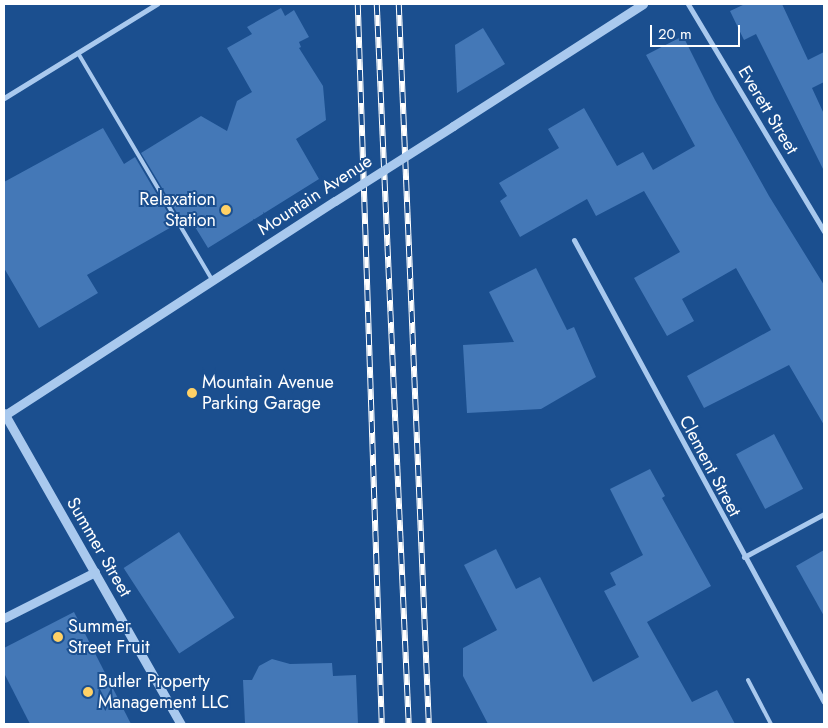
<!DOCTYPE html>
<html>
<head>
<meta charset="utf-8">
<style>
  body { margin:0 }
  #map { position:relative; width:828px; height:728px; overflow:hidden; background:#1b4f8f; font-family:Jost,sans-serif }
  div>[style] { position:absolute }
  .building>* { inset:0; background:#4478b7; transform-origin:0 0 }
  .service>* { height:4px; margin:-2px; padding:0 2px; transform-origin:2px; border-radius:2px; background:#a9c9ee }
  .minor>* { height:5px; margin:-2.5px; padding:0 2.5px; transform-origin:2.5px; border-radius:2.5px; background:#a9c9ee }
  .tertiary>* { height:9px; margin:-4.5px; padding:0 4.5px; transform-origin:4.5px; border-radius:4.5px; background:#a9c9ee }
  .rail>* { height:5.5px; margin-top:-2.75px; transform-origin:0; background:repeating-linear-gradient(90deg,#1b4f8f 0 11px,#fff 0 22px); box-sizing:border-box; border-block:1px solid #fff }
  .tertiary-bridge>* { height:9px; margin:-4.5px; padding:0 4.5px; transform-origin:4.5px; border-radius:4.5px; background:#a9c9ee }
  .dots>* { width:14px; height:14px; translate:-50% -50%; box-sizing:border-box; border:2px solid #1b4f8f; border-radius:50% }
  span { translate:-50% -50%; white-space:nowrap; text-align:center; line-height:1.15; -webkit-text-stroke:4px #1b4f8f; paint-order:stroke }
  .street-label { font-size:18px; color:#fff }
  .poi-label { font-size:18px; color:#fff }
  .right { translate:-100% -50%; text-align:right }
  .left { translate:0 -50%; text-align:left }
  .frame { position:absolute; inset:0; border:5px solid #fff; pointer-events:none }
  .scale { position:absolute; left:650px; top:25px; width:90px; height:22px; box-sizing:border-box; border:2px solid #fff; border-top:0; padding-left:6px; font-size:15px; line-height:18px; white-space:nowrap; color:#fff; -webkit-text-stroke:4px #1b4f8f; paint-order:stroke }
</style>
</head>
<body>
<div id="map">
  <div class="building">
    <div style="clip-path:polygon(745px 4px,782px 4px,808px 60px,824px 52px,824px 82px,812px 88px,824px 114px,824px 171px,756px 34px,744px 40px,730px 11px)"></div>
    <div style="clip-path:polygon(281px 8px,285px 16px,294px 10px,309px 37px,299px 42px,301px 47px,299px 48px,323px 86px,326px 120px,296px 139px,319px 179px,208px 248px,189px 217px,182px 221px,141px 153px,201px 116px,227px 131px,237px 101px,252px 92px,227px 48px,252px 34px,247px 27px)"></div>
    <div style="clip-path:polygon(483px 28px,505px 64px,457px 93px,455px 45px)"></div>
    <div style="clip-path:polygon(683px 36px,715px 100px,769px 196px,824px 285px,824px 425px,789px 365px,704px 408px,687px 376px,771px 330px,736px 268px,682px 299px,694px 321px,667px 336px,634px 278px,680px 252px,644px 191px,596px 216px,587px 199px,520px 237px,500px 201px,507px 196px,499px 183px,559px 148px,548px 129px,584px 108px,617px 166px,643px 152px,653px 170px,695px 146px,646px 55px)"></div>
    <div style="clip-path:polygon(103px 128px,124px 164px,135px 157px,175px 225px,87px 275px,98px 293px,39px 328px,4px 268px,4px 182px)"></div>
    <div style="clip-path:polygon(536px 268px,567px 330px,574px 327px,596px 377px,541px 409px,467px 413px,463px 345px,514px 342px,489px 292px)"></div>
    <div style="left:774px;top:434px;width:62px;height:43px;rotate:62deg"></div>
    <div style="clip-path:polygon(650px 469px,665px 496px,662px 498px,711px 586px,647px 622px,692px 702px,717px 690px,735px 724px,488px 724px,463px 676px,463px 648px,497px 630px,464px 565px,496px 549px,516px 589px,540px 577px,593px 682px,639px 657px,604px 591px,616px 585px,610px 573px,643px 555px,610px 489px)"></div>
    <div style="left:179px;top:532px;width:102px;height:66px;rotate:57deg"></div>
    <div style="clip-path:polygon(824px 550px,824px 616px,796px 566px)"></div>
    <div style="clip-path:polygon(74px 612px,131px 724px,30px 724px,4px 673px,4px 648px)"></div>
    <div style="clip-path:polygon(272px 659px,290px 664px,332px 663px,333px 676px,356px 675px,358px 724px,245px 724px,243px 680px,252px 680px,259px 666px)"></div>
  </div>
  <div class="service">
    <div style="left:78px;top:53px;width:264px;rotate:59.4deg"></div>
    <div style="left:748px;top:680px;width:50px;rotate:62.4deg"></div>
  </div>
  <div class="minor">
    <div style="left:688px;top:4px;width:265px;rotate:59.1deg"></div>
    <div style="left:4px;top:98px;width:180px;rotate:-31.6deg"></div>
    <div style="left:574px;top:240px;width:525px;rotate:61.58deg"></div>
    <div style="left:744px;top:557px;width:91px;rotate:-28.3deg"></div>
  </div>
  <div class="tertiary">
    <div style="left:453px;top:126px;width:226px;rotate:-32.7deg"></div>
    <div style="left:4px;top:413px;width:358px;rotate:60.4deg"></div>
    <div style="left:5px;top:415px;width:393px;rotate:-33deg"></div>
    <div style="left:4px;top:618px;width:102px;rotate:-26.8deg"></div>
  </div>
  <div class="rail">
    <div style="left:358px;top:4px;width:720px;rotate:88.09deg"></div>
    <div style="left:377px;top:4px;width:721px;rotate:87.46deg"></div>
    <div style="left:399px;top:4px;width:721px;rotate:87.61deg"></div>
  </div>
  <div class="tertiary-bridge">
    <div style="left:335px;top:201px;width:140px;rotate:-32.4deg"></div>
  </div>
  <div class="dots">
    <div style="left:226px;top:210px;background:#ffd166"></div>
    <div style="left:192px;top:393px;background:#ffd166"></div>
    <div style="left:58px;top:637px;background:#ffd166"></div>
    <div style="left:88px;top:692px;background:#ffd166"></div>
  </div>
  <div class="street-label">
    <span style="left:768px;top:110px;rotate:59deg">Everett Street</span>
    <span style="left:315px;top:195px;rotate:-33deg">Mountain Avenue</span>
    <span style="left:710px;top:466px;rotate:62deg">Clement Street</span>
    <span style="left:99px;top:547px;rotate:60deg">Summer Street</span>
  </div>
  <div class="poi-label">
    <span class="right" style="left:216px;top:210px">Relaxation<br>Station</span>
    <span class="left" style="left:202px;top:393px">Mountain Avenue<br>Parking Garage</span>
    <span class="left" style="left:68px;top:637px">Summer<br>Street Fruit</span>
    <span class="left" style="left:98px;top:692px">Butler Property<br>Management LLC</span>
  </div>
  <div class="frame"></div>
  <div class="scale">20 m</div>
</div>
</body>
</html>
